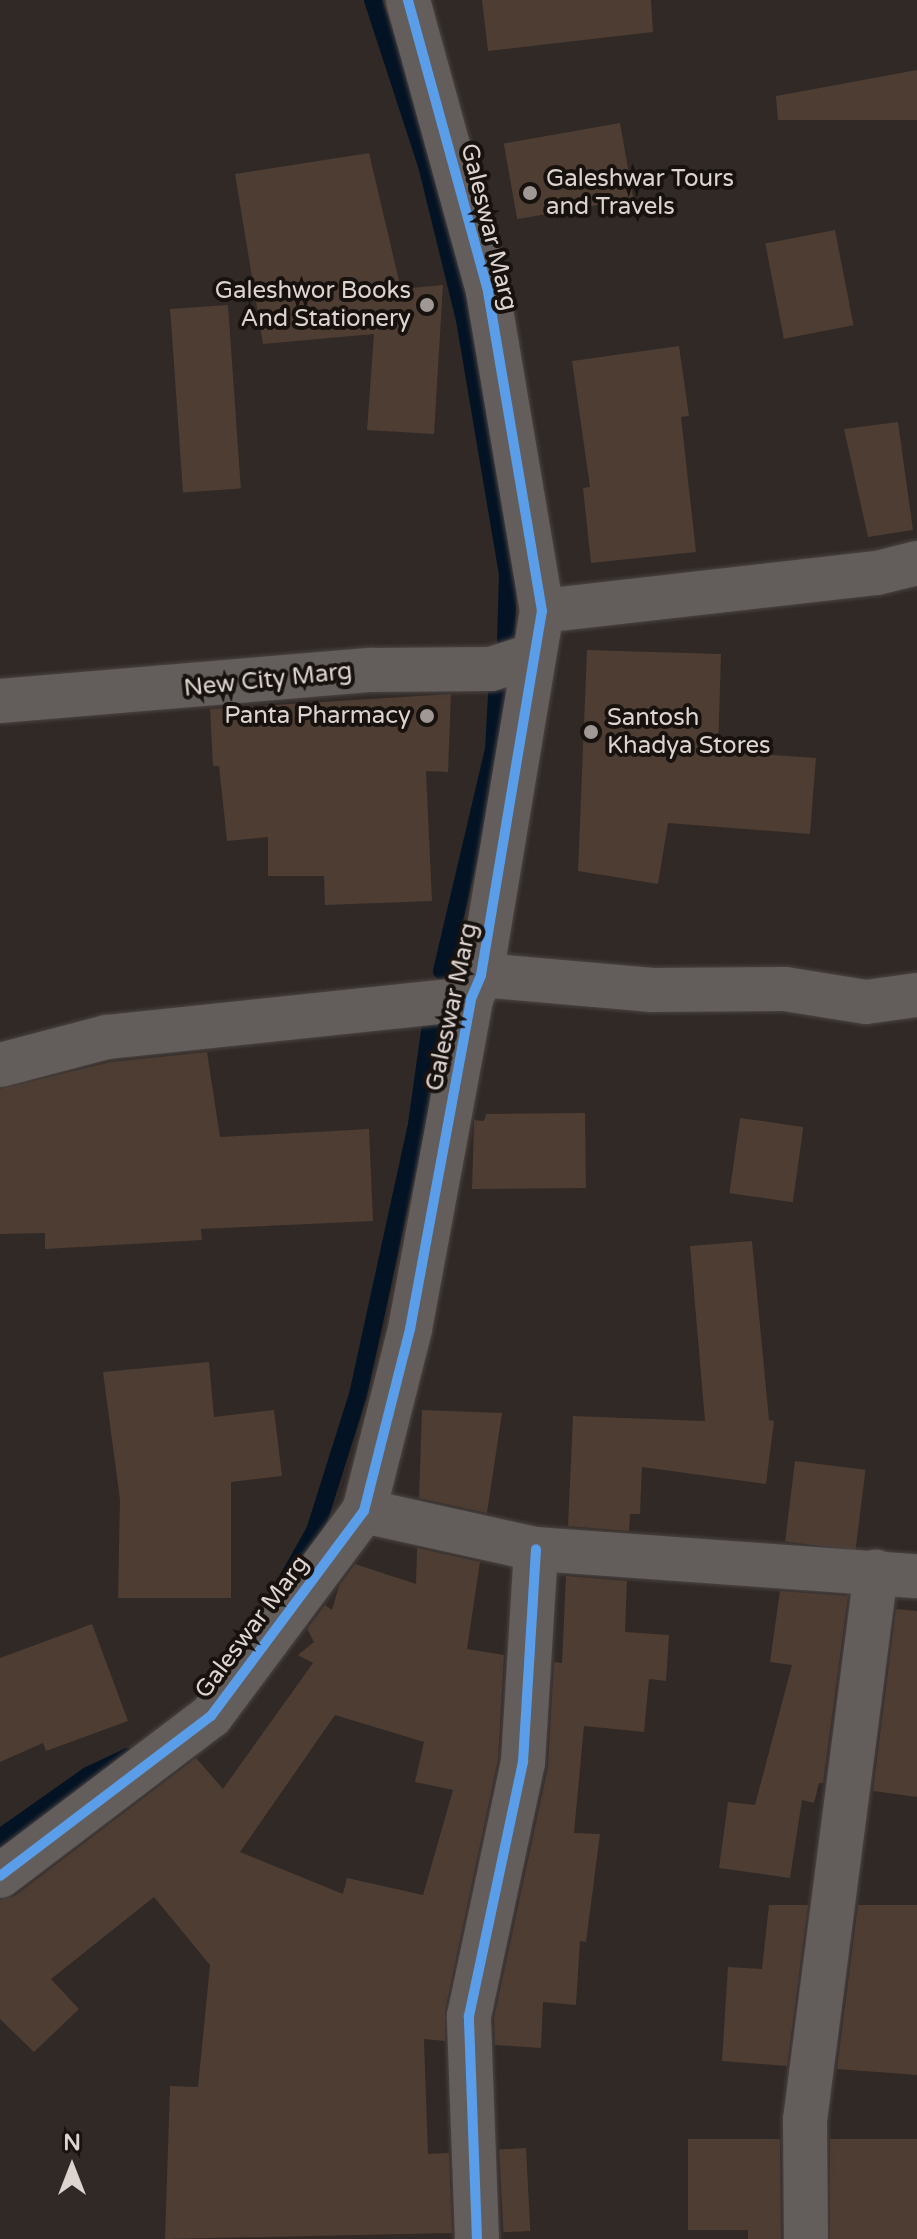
<!DOCTYPE html>
<html>
<head>
<meta charset="utf-8">
<style>
  body { margin:0 }
  #map { position:relative; width:917px; height:2239px; overflow:hidden; background:#302926; font-family:"Varela Round",sans-serif }
  div>[style] { position:absolute }
  .stream>* { height:18px; margin:-9px; padding:0 9px; transform-origin:9px; border-radius:9px; background:#041324 }
  .building>* { inset:0; background:#4e3d32; transform-origin:0 0 }
  .roads { filter:drop-shadow(0 0 2px #4b4442) drop-shadow(0 0 2px #4b4442) }
  .street>* { height:44px; margin:-22px; padding:0 22px; transform-origin:22px; border-radius:22px; background:#635e5b }
  .cycleway>* { height:10px; margin:-5px; padding:0 5px; transform-origin:5px; border-radius:5px; background:#5a9eea }
  .dots>* { width:22px; height:22px; translate:-50% -50%; box-sizing:border-box; border:4px solid #18120f; border-radius:50% }
  span { translate:-50% -50%; white-space:nowrap; text-align:center; line-height:1.15; -webkit-text-stroke:8px #18120f; paint-order:stroke }
  .poi-label { font-size:24px; color:#ddd4d0 }
  .left { translate:0 -50%; text-align:left }
  .right { translate:-100% -50%; text-align:right }
  .street-label { font-size:24px; color:#ddd4d0 }
  .north { position:absolute; left:32px; top:2127px; width:80px; height:80px; -webkit-text-stroke:6px #18120f; paint-order:stroke; rotate:0deg; font-size:22px; font-weight:700; line-height:32px; text-align:center; color:#ddd4d0 }
  .north::after { content:''; display:block; margin:auto; width:28px; height:36px; background:#ddd4d0; clip-path:polygon(50% 0,100% 100%,50% 72%,0 100%) }
</style>
</head>
<body>
<div id="map">
  <div class="stream">
    <div style="left:373px;top:0;width:174px;rotate:71.9deg"></div>
    <div style="left:427px;top:165px;width:160px;rotate:76.2deg"></div>
    <div style="left:465px;top:320px;width:258px;rotate:80.4deg"></div>
    <div style="left:508px;top:574px;width:66px;rotate:91.7deg"></div>
    <div style="left:442px;top:971px;width:228px;rotate:-76.8deg"></div>
    <div style="left:494px;top:749px;width:71px;rotate:-86.8deg"></div>
    <div style="left:284px;top:1586px;width:63px;rotate:-60.6deg"></div>
    <div style="left:315px;top:1531px;width:143px;rotate:-72.5deg"></div>
    <div style="left:358px;top:1395px;width:277px;rotate:-77.7deg"></div>
    <div style="left:417px;top:1124px;width:122px;rotate:-82deg"></div>
    <div style="left:0;top:1838px;width:108px;rotate:-35.2deg"></div>
    <div style="left:88px;top:1776px;width:44px;rotate:-25.4deg"></div>
  </div>
  <div class="building">
    <div style="clip-path:polygon(482px 0,651px 0,653px 32px,488px 51px)"></div>
    <div style="clip-path:polygon(917px 70px,917px 120px,778px 120px,776px 96px)"></div>
    <div style="left:620px;top:123px;width:77px;height:118px;rotate:80deg"></div>
    <div style="clip-path:polygon(369px 153px,401px 289px,443px 285px,434px 434px,367px 430px,374px 334px,263px 344px,235px 174px)"></div>
    <div style="left:835px;top:230px;width:97px;height:71px;rotate:79deg"></div>
    <div style="left:228px;top:305px;width:184px;height:58px;rotate:86deg"></div>
    <div style="clip-path:polygon(679px 346px,689px 416px,681px 417px,696px 552px,591px 563px,583px 488px,590px 487px,572px 361px)"></div>
    <div style="clip-path:polygon(898px 422px,913px 530px,868px 537px,844px 429px)"></div>
    <div style="clip-path:polygon(587px 650px,721px 654px,718px 751px,816px 758px,810px 834px,668px 823px,658px 884px,578px 871px)"></div>
    <div style="clip-path:polygon(451px 694px,448px 772px,426px 771px,432px 901px,325px 905px,324px 876px,268px 876px,268px 837px,227px 841px,219px 766px,213px 766px,210px 709px)"></div>
    <div style="clip-path:polygon(207px 1052px,220px 1137px,369px 1129px,373px 1221px,201px 1229px,202px 1240px,45px 1249px,45px 1233px,0 1234px,0 1089px,111px 1062px)"></div>
    <div style="clip-path:polygon(585px 1113px,586px 1188px,472px 1189px,474px 1120px,484px 1121px,486px 1114px)"></div>
    <div style="left:740px;top:1118px;width:64px;height:76px;rotate:8deg"></div>
    <div style="clip-path:polygon(752px 1241px,769px 1420px,774px 1421px,766px 1484px,642px 1467px,640px 1514px,630px 1514px,629px 1531px,568px 1526px,573px 1416px,705px 1421px,690px 1246px)"></div>
    <div style="clip-path:polygon(209px 1362px,214px 1417px,274px 1410px,282px 1476px,231px 1482px,231px 1598px,118px 1598px,120px 1500px,103px 1372px)"></div>
    <div style="clip-path:polygon(422px 1410px,502px 1413px,487px 1513px,419px 1498px)"></div>
    <div style="left:795px;top:1461px;width:71px;height:81px;rotate:7deg"></div>
    <div style="clip-path:polygon(evenodd,417px 1548px,480px 1562px,467px 1649px,504px 1655px,498px 1759px,445px 2011px,445px 2041px,424px 2039px,428px 2154px,449px 2153px,452px 2233px,165px 2239px,170px 2086px,198px 2087px,210px 1965px,154px 1897px,51px 1979px,79px 2009px,34px 2052px,0 2019px,0 1900px,15px 1896px,196px 1758px,223px 1789px,313px 1663px,298px 1655px,314px 1642px,307px 1629px,325px 1605px,332px 1610px,339px 1586px,355px 1564px,416px 1584px,417px 1548px,335px 1715px,424px 1742px,415px 1782px,453px 1790px,423px 1895px,347px 1878px,343px 1894px,240px 1852px,335px 1715px)"></div>
    <div style="clip-path:polygon(566px 1576px,627px 1581px,625px 1632px,669px 1635px,666px 1681px,649px 1679px,644px 1732px,584px 1726px,574px 1833px,600px 1834px,586px 1942px,580px 1941px,576px 2005px,543px 2002px,541px 2048px,495px 2045px,494px 2018px,548px 1767px,554px 1662px,562px 1663px)"></div>
    <div style="clip-path:polygon(780px 1591px,848px 1596px,823px 1783px,819px 1783px,814px 1803px,802px 1800px,790px 1878px,719px 1868px,728px 1802px,755px 1805px,792px 1665px,770px 1662px)"></div>
    <div style="clip-path:polygon(896px 1609px,917px 1611px,917px 1797px,873px 1791px)"></div>
    <div style="clip-path:polygon(92px 1624px,128px 1721px,46px 1751px,43px 1743px,0 1762px,0 1658px)"></div>
    <div style="clip-path:polygon(769px 1905px,808px 1905px,787px 2066px,722px 2061px,728px 1967px,762px 1969px)"></div>
    <div style="clip-path:polygon(858px 1905px,917px 1905px,917px 2075px,837px 2069px)"></div>
    <div style="clip-path:polygon(688px 2139px,780px 2139px,781px 2239px,748px 2239px,748px 2230px,688px 2230px)"></div>
    <div style="left:830px;top:2139px;width:87px;height:100px"></div>
    <div style="left:526px;top:2148px;width:83px;height:27px;rotate:87deg"></div>
  </div>
  <div class="roads">
    <div class="street">
      <div style="left:542px;top:611px;width:337px;rotate:-6.5deg"></div>
      <div style="left:877px;top:573px;width:41px;rotate:-14deg"></div>
      <div style="left:0;top:701px;width:373px;rotate:-4.8deg"></div>
      <div style="left:372px;top:670px;width:119px;rotate:-0.5deg"></div>
      <div style="left:491px;top:669px;width:45px;rotate:-18deg"></div>
      <div style="left:481px;top:975px;width:172px;rotate:5deg"></div>
      <div style="left:652px;top:990px;width:133px;rotate:-0.4deg"></div>
      <div style="left:785px;top:989px;width:82px;rotate:9.1deg"></div>
      <div style="left:866px;top:1002px;width:51px;rotate:-7.8deg"></div>
      <div style="left:0;top:1065px;width:111px;rotate:-14.7deg"></div>
      <div style="left:107px;top:1037px;width:366px;rotate:-6deg"></div>
      <div style="left:364px;top:1511px;width:176px;rotate:12.5deg"></div>
      <div style="left:536px;top:1549px;width:382px;rotate:4.1deg"></div>
      <div style="left:0;top:1876px;width:265px;rotate:-37.2deg"></div>
      <div style="left:211px;top:1716px;width:256px;rotate:-53.3deg"></div>
      <div style="left:364px;top:1511px;width:188px;rotate:-75.8deg"></div>
      <div style="left:410px;top:1329px;width:336px;rotate:-79.5deg"></div>
      <div style="left:471px;top:999px;width:26px;rotate:-67deg"></div>
      <div style="left:481px;top:975px;width:369px;rotate:-80.5deg"></div>
      <div style="left:542px;top:611px;width:325px;rotate:-99.6deg"></div>
      <div style="left:488px;top:291px;width:302px;rotate:-105.4deg"></div>
      <div style="left:477px;top:2239px;width:223px;rotate:-92.1deg"></div>
      <div style="left:469px;top:2016px;width:260px;rotate:-78deg"></div>
      <div style="left:523px;top:1762px;width:213px;rotate:-86.5deg"></div>
      <div style="left:806px;top:2239px;width:119px;rotate:-90.5deg"></div>
      <div style="left:805px;top:2120px;width:553px;rotate:-82.62deg"></div>
    </div>
  </div>
  <div class="cycleway">
    <div style="left:0;top:1876px;width:265px;rotate:-37.2deg"></div>
    <div style="left:211px;top:1716px;width:256px;rotate:-53.3deg"></div>
    <div style="left:364px;top:1511px;width:188px;rotate:-75.8deg"></div>
    <div style="left:410px;top:1329px;width:336px;rotate:-79.5deg"></div>
    <div style="left:471px;top:999px;width:26px;rotate:-67deg"></div>
    <div style="left:481px;top:975px;width:369px;rotate:-80.5deg"></div>
    <div style="left:542px;top:611px;width:325px;rotate:-99.6deg"></div>
    <div style="left:488px;top:291px;width:302px;rotate:-105.4deg"></div>
    <div style="left:477px;top:2239px;width:223px;rotate:-92.1deg"></div>
    <div style="left:469px;top:2016px;width:260px;rotate:-78deg"></div>
    <div style="left:523px;top:1762px;width:213px;rotate:-86.5deg"></div>
  </div>
  <div class="dots">
    <div style="left:530px;top:193px;background:#a09894"></div>
    <div style="left:427px;top:305px;background:#a09894"></div>
    <div style="left:427px;top:716px;background:#a09894"></div>
    <div style="left:591px;top:732px;background:#a09894"></div>
  </div>
  <div class="poi-label">
    <span class="left" style="left:546px;top:193px">Galeshwar Tours<br>and Travels</span>
    <span class="right" style="left:411px;top:305px">Galeshwor Books<br>And Stationery</span>
    <span class="right" style="left:411px;top:716px">Panta Pharmacy</span>
    <span class="left" style="left:607px;top:732px">Santosh<br>Khadya Stores</span>
  </div>
  <div class="street-label">
    <span style="left:489px;top:227px;rotate:76deg">Galeswar Marg</span>
    <span style="left:268px;top:680px;rotate:-6deg">New City Marg</span>
    <span style="left:452px;top:1007px;rotate:-78deg">Galeswar Marg</span>
    <span style="left:252px;top:1627px;rotate:-53deg">Galeswar Marg</span>
  </div>
  <div class="north">N</div>
</div>
</body>
</html>
